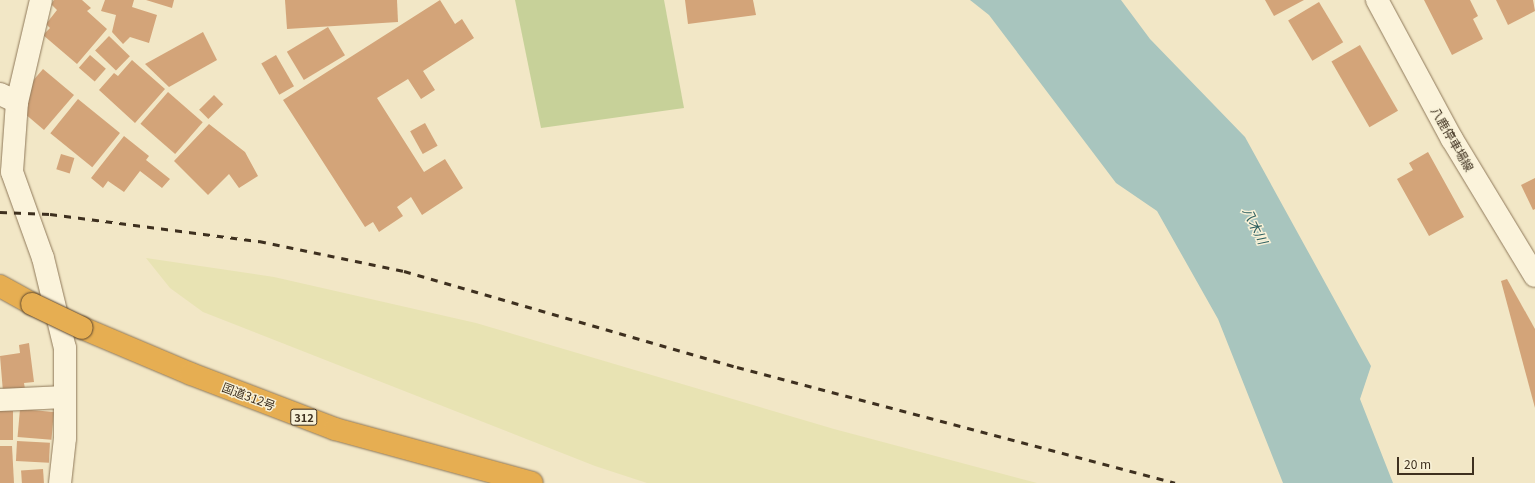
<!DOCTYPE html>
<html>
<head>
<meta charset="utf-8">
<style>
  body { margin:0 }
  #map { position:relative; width:1535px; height:483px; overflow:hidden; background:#f2e7c6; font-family:Georgia,"Noto Sans JP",serif }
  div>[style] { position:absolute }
  .farmland>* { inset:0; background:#e8e3b3 }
  .green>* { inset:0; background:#c7d199 }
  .water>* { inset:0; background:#a8c5be }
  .building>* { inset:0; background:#d3a479; transform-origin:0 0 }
  .roads { filter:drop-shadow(0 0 1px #8f795a) drop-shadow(0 0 1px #8f795a) }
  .street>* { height:22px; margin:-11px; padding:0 11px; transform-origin:11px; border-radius:11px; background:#fbf3db }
  .secondary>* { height:22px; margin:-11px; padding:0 11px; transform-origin:11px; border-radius:11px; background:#fbf3db }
  .highway>* { height:22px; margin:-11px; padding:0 11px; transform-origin:11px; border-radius:11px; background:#e6ae52 }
  .rail>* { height:3px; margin-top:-1.5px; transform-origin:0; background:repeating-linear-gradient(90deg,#3e301f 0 7px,transparent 0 14px) }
  .bridges { filter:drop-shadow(0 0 1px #5d472e) drop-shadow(0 0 1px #5d472e) }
  .highway-bridge>* { height:22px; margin:-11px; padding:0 11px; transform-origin:11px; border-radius:11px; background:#e6ae52 }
  span { translate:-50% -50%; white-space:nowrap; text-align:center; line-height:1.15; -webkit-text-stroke:3px #f8f1d7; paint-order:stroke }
  .shield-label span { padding:1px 3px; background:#f8f1d7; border:1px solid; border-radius:3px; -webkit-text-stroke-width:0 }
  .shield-label { font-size:11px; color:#3e301f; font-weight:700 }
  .street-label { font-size:12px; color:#3e301f }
  .water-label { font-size:13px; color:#2d5f5f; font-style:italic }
  .scale { position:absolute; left:1397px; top:457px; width:77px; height:18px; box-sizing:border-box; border:2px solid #3e301f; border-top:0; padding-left:5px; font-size:12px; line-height:14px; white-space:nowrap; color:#3e301f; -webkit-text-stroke:3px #f8f1d7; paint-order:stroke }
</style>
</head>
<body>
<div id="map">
  <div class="farmland">
    <div style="clip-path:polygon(146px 258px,274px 277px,476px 323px,834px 429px,1037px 483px,647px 483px,595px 466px,203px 312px,170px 288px)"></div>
  </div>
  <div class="green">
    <div style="clip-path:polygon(515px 0,664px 0,684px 108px,541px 128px)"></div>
  </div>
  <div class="water">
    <div style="clip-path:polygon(970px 0,1121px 0,1150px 39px,1245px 137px,1371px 366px,1360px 399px,1393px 483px,1283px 483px,1218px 319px,1157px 211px,1116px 183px,989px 15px)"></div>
  </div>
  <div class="building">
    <div style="clip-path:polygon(54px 0,82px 0,91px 8px,87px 11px,107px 29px,77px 64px,43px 35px,50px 28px,46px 24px,57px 10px,51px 4px)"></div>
    <div style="clip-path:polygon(105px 0,134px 0,132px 7px,157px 15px,149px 43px,130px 37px,123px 44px,112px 32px,116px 15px,101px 11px)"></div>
    <div style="clip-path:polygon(146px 0,174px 0,172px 8px)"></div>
    <div style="clip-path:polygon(285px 0,397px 0,398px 22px,287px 29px)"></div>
    <div style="clip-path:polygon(440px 0,455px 24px,462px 19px,474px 38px,423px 71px,435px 90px,421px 99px,408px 79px,377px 98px,424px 172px,445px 159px,463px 188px,422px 215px,411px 197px,397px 207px,403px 216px,379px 232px,373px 222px,365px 227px,283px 100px)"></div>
    <div style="clip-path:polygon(685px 0,753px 0,756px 15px,688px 24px)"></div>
    <div style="clip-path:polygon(1265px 0,1304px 0,1274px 16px)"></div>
    <div style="clip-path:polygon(1424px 0,1470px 0,1478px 16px,1473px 19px,1483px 39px,1452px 55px)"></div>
    <div style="clip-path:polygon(1496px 0,1533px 0,1535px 11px,1508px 25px)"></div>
    <div style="left:1319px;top:2px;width:47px;height:36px;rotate:59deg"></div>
    <div style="left:328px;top:27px;width:33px;height:48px;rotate:59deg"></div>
    <div style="clip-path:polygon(203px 32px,217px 60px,169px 87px,145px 64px)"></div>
    <div style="left:109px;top:36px;width:29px;height:20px;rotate:44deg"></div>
    <div style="left:1360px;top:45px;width:76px;height:33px;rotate:60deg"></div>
    <div style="left:90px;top:55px;width:21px;height:17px;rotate:41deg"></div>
    <div style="left:276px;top:55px;width:36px;height:17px;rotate:60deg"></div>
    <div style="clip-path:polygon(132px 60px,165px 89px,135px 123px,99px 90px,114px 73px,118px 76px)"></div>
    <div style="clip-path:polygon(43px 69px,74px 95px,44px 130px,24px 113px,31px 83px)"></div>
    <div style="left:168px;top:92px;width:46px;height:42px;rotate:41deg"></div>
    <div style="left:214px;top:95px;width:13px;height:21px;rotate:45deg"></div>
    <div style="left:78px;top:99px;width:54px;height:44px;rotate:39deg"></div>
    <div style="left:425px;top:123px;width:26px;height:17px;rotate:61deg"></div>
    <div style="clip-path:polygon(209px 124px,245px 152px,258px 176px,239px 188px,229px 174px,208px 195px,174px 161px)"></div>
    <div style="clip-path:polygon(124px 136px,149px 156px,146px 160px,170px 179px,162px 188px,140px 171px,124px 192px,108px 181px,103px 188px,91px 178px)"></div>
    <div style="clip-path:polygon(1428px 152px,1464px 217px,1429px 236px,1397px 179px,1413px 170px,1409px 163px)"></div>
    <div style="left:61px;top:154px;width:14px;height:16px;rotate:17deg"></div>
    <div style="clip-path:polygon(1535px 178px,1535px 209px,1533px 210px,1521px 185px)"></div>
    <div style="clip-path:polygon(1507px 279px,1535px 329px,1535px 408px,1501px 281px)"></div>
    <div style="clip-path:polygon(29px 343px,34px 382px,24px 383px,25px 389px,3px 392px,0 356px,20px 353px,19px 345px)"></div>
    <div style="left:20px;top:409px;width:34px;height:28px;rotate:5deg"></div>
    <div style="left:0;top:411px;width:13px;height:29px"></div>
    <div style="left:17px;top:441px;width:33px;height:20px;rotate:3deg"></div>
    <div style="clip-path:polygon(0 446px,12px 446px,14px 483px,0 483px)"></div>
    <div style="left:43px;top:469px;width:14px;height:22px;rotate:86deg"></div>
  </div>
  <div class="roads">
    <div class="street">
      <div style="left:41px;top:0;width:105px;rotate:103.2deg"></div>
      <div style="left:17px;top:102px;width:70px;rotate:94.1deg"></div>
      <div style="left:12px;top:172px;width:91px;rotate:70.2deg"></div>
      <div style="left:43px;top:258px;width:93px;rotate:76.3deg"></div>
      <div style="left:65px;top:348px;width:90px;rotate:90deg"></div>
      <div style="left:65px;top:438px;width:45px;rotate:96.3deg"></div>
      <div style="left:0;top:94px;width:19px;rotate:25deg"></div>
      <div style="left:0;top:400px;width:65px;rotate:-2.6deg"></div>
    </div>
    <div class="secondary">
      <div style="left:1377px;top:0;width:158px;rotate:61.7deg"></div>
      <div style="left:1452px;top:139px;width:160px;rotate:58.8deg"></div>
    </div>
    <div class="highway">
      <div style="left:0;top:286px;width:37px;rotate:29deg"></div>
      <div style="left:82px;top:328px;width:118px;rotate:22.9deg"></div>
      <div style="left:191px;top:374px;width:154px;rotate:20.9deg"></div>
      <div style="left:335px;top:429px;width:204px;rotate:15.3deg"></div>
    </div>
  </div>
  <div class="rail">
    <div style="left:0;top:212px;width:50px;rotate:2.3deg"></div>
    <div style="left:50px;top:214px;width:211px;rotate:7.4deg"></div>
    <div style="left:259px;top:241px;width:148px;rotate:11.7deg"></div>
    <div style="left:404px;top:271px;width:347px;rotate:16.1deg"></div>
    <div style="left:737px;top:367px;width:453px;rotate:14.8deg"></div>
  </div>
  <div class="bridges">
    <div class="highway-bridge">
      <div style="left:32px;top:304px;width:55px;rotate:25.6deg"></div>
    </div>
  </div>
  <div class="shield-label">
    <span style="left:304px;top:417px">312</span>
  </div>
  <div class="street-label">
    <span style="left:1453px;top:139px;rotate:60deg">八鹿停車場線</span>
    <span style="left:249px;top:396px;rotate:21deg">国道312号</span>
  </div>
  <div class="water-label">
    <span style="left:1255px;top:226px;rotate:64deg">八木川</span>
  </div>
  <div class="scale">20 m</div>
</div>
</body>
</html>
